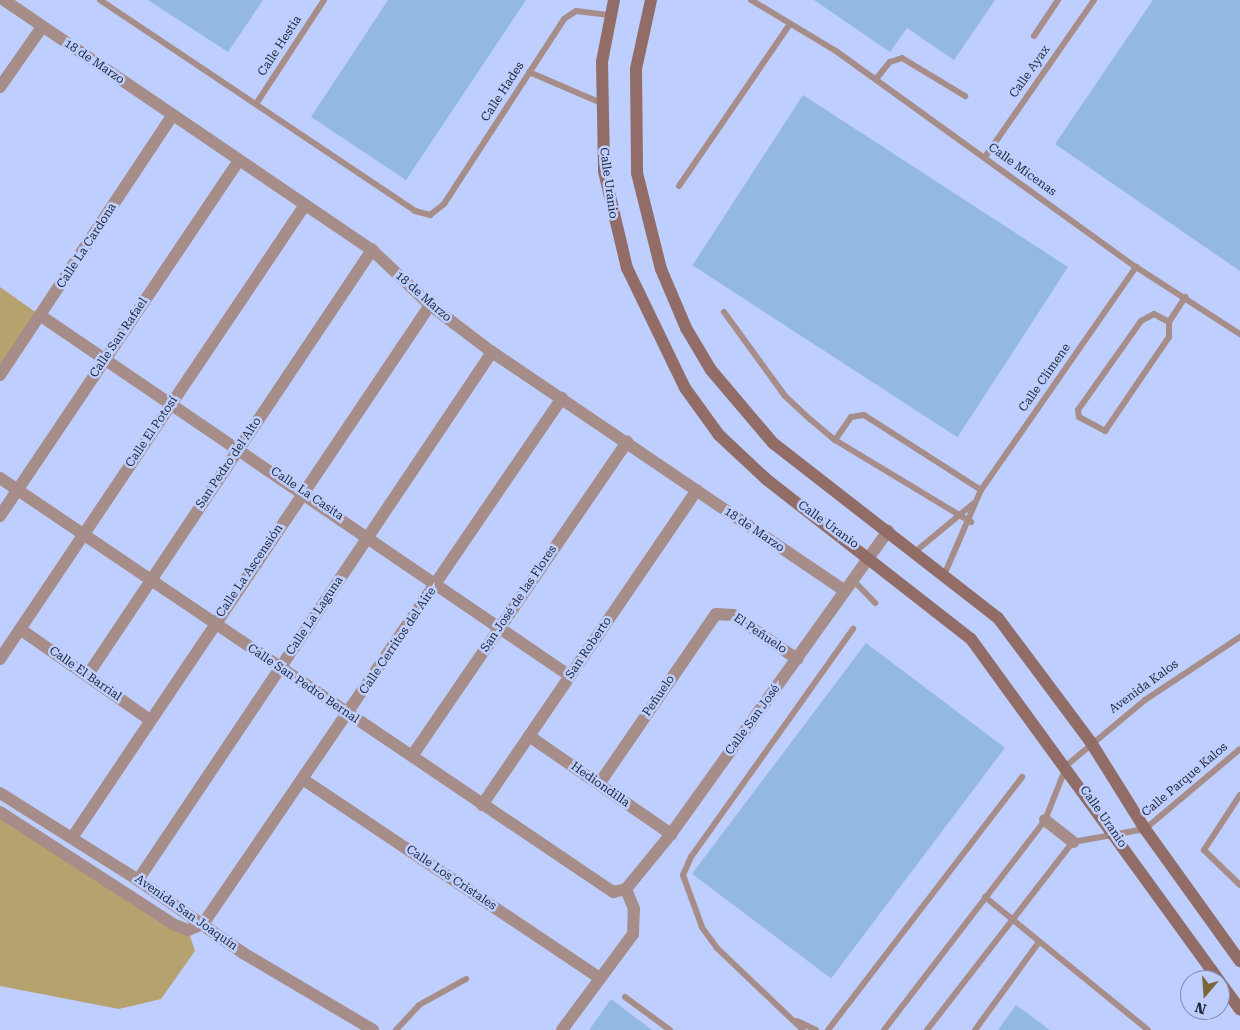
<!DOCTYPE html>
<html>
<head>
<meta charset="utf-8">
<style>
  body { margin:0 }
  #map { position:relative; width:1240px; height:1030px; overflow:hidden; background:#bdceff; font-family:"Roboto Serif",serif }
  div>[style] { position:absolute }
  .green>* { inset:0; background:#b6a26e }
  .building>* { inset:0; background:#93b9e1; transform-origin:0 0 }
  .lane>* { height:6px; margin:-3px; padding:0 3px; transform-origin:3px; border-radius:3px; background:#a78d89 }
  .street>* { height:12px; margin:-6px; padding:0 6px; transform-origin:6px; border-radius:6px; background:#a78d89 }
  .secondary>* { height:12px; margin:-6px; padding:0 6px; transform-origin:6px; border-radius:6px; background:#926d67 }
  span { translate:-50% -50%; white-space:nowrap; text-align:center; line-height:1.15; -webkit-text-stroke:5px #bdceff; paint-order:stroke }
  .street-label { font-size:12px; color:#1f2638 }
  .north { position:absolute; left:1180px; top:970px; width:50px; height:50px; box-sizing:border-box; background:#bdceff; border:1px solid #7e8baf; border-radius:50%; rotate:198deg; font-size:14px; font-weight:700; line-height:20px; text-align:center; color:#1f2638 }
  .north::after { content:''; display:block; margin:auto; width:18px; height:22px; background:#7a6736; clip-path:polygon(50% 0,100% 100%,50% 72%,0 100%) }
</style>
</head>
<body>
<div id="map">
  <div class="green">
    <div style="clip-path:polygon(0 287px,41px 316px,0 375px)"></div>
    <div style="clip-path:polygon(0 812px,188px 930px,195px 951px,161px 999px,119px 1009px,0 986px)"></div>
  </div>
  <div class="building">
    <div style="clip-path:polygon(148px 0,263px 0,228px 52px)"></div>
    <div style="clip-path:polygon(388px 0,526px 0,406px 180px,311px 117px)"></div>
    <div style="clip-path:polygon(814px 0,995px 0,954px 60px,907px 28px,890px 52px)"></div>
    <div style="clip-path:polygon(1153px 0,1240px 0,1240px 271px,1055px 144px)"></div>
    <div style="left:803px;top:95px;width:316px;height:203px;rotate:33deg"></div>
    <div style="left:866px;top:643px;width:174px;height:289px;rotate:37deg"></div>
    <div style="clip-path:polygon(611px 999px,652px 1030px,589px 1030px)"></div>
    <div style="clip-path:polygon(1016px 1005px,1050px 1030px,998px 1030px)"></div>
  </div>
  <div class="lane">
    <div style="left:100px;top:0;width:379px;rotate:33.8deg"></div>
    <div style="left:415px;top:211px;width:16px;rotate:15deg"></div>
    <div style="left:430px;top:215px;width:18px;rotate:-38deg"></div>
    <div style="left:444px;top:204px;width:221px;rotate:-57deg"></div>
    <div style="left:564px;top:19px;width:14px;rotate:-34deg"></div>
    <div style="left:576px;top:11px;width:34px;rotate:7deg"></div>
    <div style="left:751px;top:0;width:99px;rotate:31deg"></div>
    <div style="left:836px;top:51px;width:370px;rotate:35.8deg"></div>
    <div style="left:1136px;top:267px;width:124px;rotate:32.8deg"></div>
    <div style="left:1034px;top:36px;width:43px;rotate:-56.3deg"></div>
    <div style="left:529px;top:72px;width:78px;rotate:23.3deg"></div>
    <div style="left:876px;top:79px;width:22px;rotate:-51deg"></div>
    <div style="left:890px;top:62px;width:13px;rotate:-18deg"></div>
    <div style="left:902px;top:58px;width:74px;rotate:31.1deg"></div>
    <div style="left:256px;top:104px;width:124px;rotate:-56.8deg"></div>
    <div style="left:985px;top:157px;width:191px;rotate:-55.2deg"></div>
    <div style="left:679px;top:186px;width:196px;rotate:-55.6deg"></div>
    <div style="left:724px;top:312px;width:104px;rotate:54deg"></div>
    <div style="left:785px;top:396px;width:35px;rotate:43deg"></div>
    <div style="left:811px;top:420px;width:31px;rotate:40deg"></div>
    <div style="left:835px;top:440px;width:159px;rotate:31.1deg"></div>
    <div style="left:1169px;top:322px;width:17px;rotate:-152deg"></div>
    <div style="left:1154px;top:314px;width:15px;rotate:152deg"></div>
    <div style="left:1141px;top:321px;width:109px;rotate:125.3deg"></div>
    <div style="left:1078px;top:410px;width:7px;rotate:82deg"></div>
    <div style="left:1079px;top:417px;width:30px;rotate:28deg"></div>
    <div style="left:1105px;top:431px;width:114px;rotate:-55.8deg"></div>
    <div style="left:1169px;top:337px;width:15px;rotate:-90deg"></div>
    <div style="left:1169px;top:322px;width:30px;rotate:-57deg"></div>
    <div style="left:835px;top:440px;width:28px;rotate:-55deg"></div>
    <div style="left:851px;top:417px;width:13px;rotate:-9deg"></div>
    <div style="left:864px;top:415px;width:139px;rotate:32.7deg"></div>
    <div style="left:916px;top:551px;width:75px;rotate:-39.6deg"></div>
    <div style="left:945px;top:573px;width:90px;rotate:-66.6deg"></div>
    <div style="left:981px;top:490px;width:272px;rotate:-55.2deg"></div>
    <div style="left:853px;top:580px;width:32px;rotate:46deg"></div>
    <div style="left:1240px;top:795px;width:66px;rotate:123.2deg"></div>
    <div style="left:1204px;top:850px;width:50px;rotate:44.2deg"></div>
    <div style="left:985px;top:897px;width:210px;rotate:39.2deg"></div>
    <div style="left:625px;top:997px;width:56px;rotate:36.3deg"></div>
    <div style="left:797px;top:1021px;width:21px;rotate:25deg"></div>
    <div style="left:396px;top:1030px;width:34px;rotate:-47deg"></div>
    <div style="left:419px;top:1005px;width:54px;rotate:-29deg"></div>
    <div style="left:803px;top:1030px;width:119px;rotate:-136.4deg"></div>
    <div style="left:717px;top:948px;width:26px;rotate:-126deg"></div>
    <div style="left:702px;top:927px;width:55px;rotate:-110.1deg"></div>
    <div style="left:683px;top:875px;width:20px;rotate:-66deg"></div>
    <div style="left:691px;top:857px;width:280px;rotate:-54.6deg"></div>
    <div style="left:828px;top:1030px;width:319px;rotate:-52.5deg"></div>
    <div style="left:884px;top:1030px;width:265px;rotate:-52.5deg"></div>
    <div style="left:1045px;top:820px;width:59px;rotate:-68.2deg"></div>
    <div style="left:1067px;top:765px;width:102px;rotate:-39.8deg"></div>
    <div style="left:1145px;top:700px;width:114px;rotate:-33.6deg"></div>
    <div style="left:927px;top:1030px;width:238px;rotate:-52.2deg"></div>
    <div style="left:1073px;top:842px;width:73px;rotate:-10.2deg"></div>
    <div style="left:1145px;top:829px;width:124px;rotate:-40.1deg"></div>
    <div style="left:975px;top:1030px;width:109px;rotate:-54deg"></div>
  </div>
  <div class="street">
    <div style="left:4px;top:0;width:445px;rotate:34.2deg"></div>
    <div style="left:372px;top:250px;width:80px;rotate:43.5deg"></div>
    <div style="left:430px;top:305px;width:78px;rotate:37.2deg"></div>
    <div style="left:492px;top:352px;width:426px;rotate:34.1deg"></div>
    <div style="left:0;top:87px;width:73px;rotate:-55deg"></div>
    <div style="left:41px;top:316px;width:640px;rotate:34.24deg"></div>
    <div style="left:0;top:375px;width:312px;rotate:-56.4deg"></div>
    <div style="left:0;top:478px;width:740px;rotate:34.03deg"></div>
    <div style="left:613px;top:892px;width:13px;rotate:-13deg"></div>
    <div style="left:626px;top:889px;width:71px;rotate:-50.7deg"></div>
    <div style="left:671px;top:834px;width:373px;rotate:-54.4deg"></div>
    <div style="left:0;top:516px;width:428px;rotate:-56.1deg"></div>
    <div style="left:20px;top:629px;width:159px;rotate:35deg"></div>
    <div style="left:0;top:659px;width:547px;rotate:-56.11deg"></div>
    <div style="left:87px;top:676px;width:513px;rotate:-56.22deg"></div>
    <div style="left:529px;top:736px;width:173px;rotate:34.6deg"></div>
    <div style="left:412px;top:756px;width:381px;rotate:-55.6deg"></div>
    <div style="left:304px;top:780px;width:354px;rotate:33.8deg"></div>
    <div style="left:599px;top:784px;width:206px;rotate:-55.5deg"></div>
    <div style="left:716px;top:614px;width:17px;rotate:3deg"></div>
    <div style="left:733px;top:615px;width:78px;rotate:34.5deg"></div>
    <div style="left:0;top:793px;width:163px;rotate:32.2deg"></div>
    <div style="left:138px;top:880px;width:128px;rotate:34.8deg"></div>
    <div style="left:243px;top:953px;width:151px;rotate:30.6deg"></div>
    <div style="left:482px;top:805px;width:381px;rotate:-55.7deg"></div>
    <div style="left:0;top:812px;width:208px;rotate:32.9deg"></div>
    <div style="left:175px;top:925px;width:14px;rotate:21deg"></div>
    <div style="left:188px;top:930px;width:16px;rotate:-22deg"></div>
    <div style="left:203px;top:924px;width:637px;rotate:-55.69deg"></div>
    <div style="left:1045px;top:820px;width:36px;rotate:38deg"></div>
    <div style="left:72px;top:838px;width:642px;rotate:-56.11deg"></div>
    <div style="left:138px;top:880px;width:636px;rotate:-56.16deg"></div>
    <div style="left:562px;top:1030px;width:119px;rotate:-53.5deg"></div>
    <div style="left:633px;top:934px;width:25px;rotate:-88deg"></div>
    <div style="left:634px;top:909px;width:22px;rotate:-112deg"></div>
  </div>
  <div class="secondary">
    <div style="left:614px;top:0;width:63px;rotate:101deg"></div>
    <div style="left:602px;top:62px;width:109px;rotate:88.9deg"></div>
    <div style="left:604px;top:171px;width:100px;rotate:76.7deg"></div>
    <div style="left:627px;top:268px;width:133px;rotate:64.2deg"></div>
    <div style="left:685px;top:388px;width:58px;rotate:54.1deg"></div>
    <div style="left:719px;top:435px;width:64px;rotate:43.1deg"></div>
    <div style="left:766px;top:479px;width:260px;rotate:38deg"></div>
    <div style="left:971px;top:639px;width:422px;rotate:54deg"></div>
    <div style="left:651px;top:0;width:71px;rotate:102.3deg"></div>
    <div style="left:636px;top:69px;width:104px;rotate:89.4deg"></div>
    <div style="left:637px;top:173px;width:99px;rotate:76deg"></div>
    <div style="left:661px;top:269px;width:64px;rotate:67deg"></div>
    <div style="left:686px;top:328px;width:49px;rotate:59.2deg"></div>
    <div style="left:711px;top:370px;width:96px;rotate:49.7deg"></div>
    <div style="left:773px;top:443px;width:285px;rotate:37.9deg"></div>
    <div style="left:998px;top:618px;width:154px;rotate:53.2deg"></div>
    <div style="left:1090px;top:741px;width:104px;rotate:58deg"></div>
    <div style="left:1145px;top:829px;width:163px;rotate:54.3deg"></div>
    <div style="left:1220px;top:982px;width:34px;rotate:54deg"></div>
  </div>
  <div class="street-label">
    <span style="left:280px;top:46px;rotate:-57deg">Calle Hestia</span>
    <span style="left:94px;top:62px;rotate:34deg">18 de Marzo</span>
    <span style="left:1030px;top:72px;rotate:-55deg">Calle Ayax</span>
    <span style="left:503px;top:92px;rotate:-57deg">Calle Hades</span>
    <span style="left:1022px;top:170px;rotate:36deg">Calle Micenas</span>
    <span style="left:608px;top:183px;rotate:82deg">Calle Uranio</span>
    <span style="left:87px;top:246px;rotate:-57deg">Calle La Cardona</span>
    <span style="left:423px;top:297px;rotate:41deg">18 de Marzo</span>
    <span style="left:119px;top:338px;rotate:-56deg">Calle San Rafael</span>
    <span style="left:1045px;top:378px;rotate:-55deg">Calle Climene</span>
    <span style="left:152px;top:432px;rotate:-56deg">Calle El Potosí</span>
    <span style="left:229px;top:463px;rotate:-56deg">San Pedro del Alto</span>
    <span style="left:307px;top:494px;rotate:34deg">Calle La Casita</span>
    <span style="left:828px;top:525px;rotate:36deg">Calle Uranio</span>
    <span style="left:754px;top:530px;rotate:34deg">18 de Marzo</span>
    <span style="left:250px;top:571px;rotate:-56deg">Calle La Ascensión</span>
    <span style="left:519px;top:599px;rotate:-56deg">San José de las Flores</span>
    <span style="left:315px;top:616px;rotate:-56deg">Calle La Laguna</span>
    <span style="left:760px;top:634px;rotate:34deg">El Peñuelo</span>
    <span style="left:398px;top:641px;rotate:-56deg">Calle Cerritos del Aire</span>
    <span style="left:589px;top:648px;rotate:-56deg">San Roberto</span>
    <span style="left:85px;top:674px;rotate:35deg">Calle El Barrial</span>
    <span style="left:303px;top:684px;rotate:34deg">Calle San Pedro Bernal</span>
    <span style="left:1144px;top:687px;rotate:-36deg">Avenida Kalos</span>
    <span style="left:659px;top:696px;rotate:-56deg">Peñuelo</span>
    <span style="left:753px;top:720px;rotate:-54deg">Calle San José</span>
    <span style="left:1185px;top:780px;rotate:-40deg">Calle Parque Kalos</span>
    <span style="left:600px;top:785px;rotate:35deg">Hediondilla</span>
    <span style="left:1103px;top:817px;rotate:55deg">Calle Uranio</span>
    <span style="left:451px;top:878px;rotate:34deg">Calle Los Cristales</span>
    <span style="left:186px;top:913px;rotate:35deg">Avenida San Joaquín</span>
  </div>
  <div class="north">N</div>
</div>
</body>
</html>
